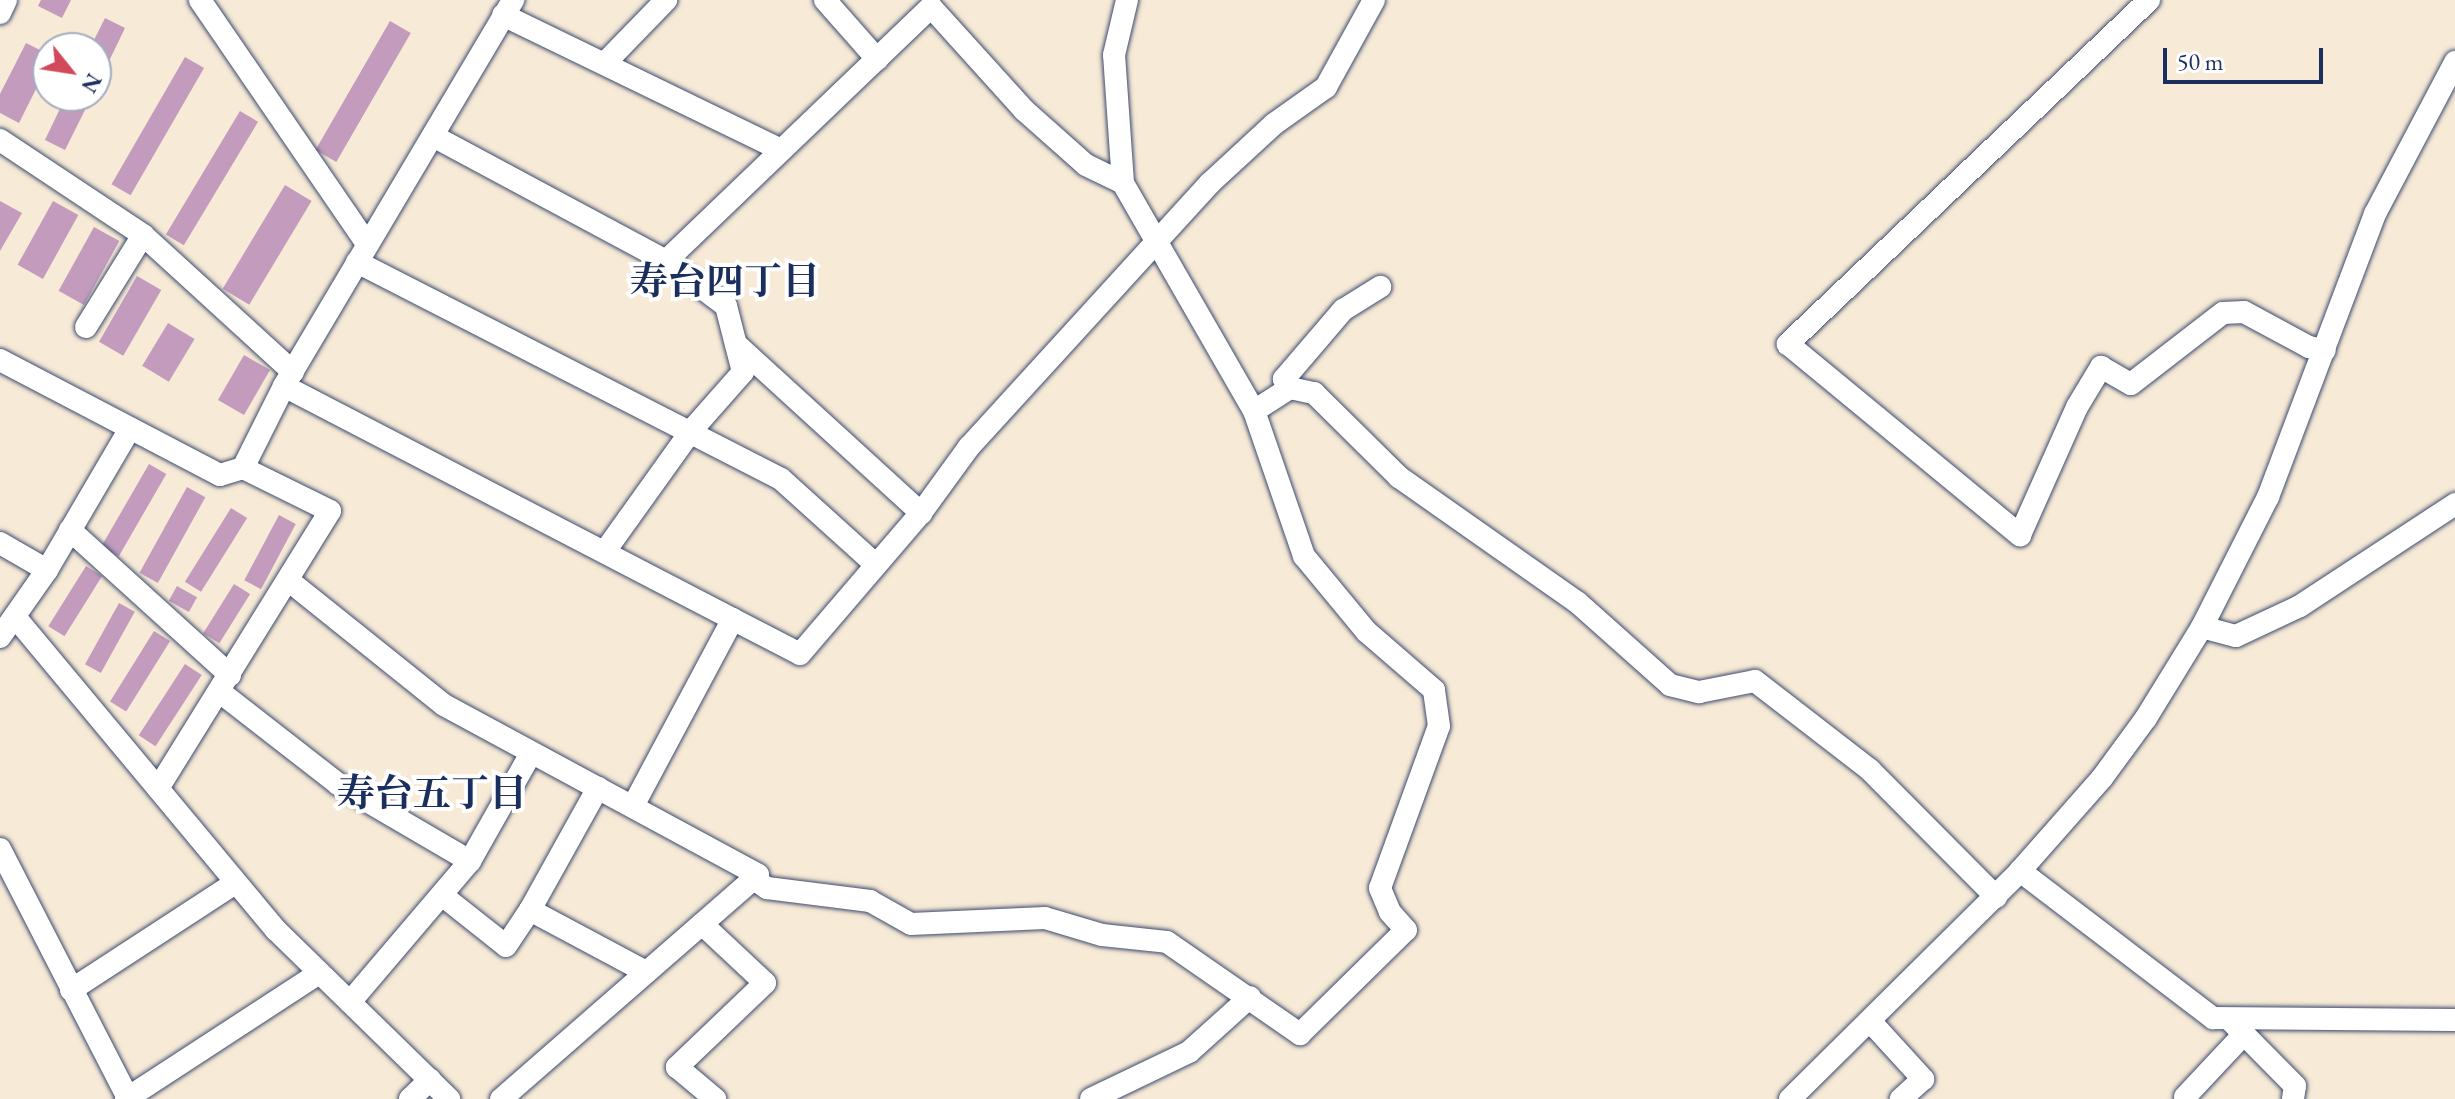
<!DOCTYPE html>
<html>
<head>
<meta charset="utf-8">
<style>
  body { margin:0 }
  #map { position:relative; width:2455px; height:1099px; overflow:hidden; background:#f7ead6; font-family:"EB Garamond","Noto Serif JP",serif }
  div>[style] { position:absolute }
  .building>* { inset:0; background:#c39cbd; transform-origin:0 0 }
  .roads { filter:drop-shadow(0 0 2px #3c4b70) drop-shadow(0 0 2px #3c4b70) }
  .minor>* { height:22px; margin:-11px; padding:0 11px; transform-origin:11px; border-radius:11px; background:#fff }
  span { translate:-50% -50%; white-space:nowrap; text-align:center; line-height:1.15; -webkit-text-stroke:8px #fff; paint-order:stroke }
  .neighbourhood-label { font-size:38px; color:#1b2f5e; font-weight:700 }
  .north { position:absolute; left:32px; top:32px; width:80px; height:80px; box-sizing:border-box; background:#fff; border:2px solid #a4acbf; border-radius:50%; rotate:120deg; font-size:22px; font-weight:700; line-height:32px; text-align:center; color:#1b2f5e }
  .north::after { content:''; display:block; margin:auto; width:28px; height:36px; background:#d1495b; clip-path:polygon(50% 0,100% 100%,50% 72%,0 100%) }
  .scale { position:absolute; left:2163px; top:48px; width:160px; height:36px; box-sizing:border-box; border:4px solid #1b2f5e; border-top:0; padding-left:10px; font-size:24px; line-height:28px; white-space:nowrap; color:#1b2f5e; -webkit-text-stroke:6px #fff; paint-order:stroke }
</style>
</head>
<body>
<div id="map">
  <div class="building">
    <div style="clip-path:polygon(41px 0,71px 0,62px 18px,38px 6px)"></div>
    <div style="clip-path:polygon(105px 18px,125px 28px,96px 88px,96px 48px,90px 48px)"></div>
    <div style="left:390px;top:21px;width:24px;height:149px;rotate:30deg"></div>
    <div style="clip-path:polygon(26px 43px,48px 54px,48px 65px,19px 123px,0 113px,0 94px)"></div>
    <div style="left:185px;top:57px;width:22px;height:147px;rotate:30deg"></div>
    <div style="clip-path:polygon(66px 96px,92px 96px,65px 150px,45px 140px)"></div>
    <div style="left:240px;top:111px;width:21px;height:144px;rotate:31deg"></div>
    <div style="left:285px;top:185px;width:31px;height:121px;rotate:31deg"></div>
    <div style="clip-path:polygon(0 201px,22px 213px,0 251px)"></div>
    <div style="left:53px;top:201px;width:29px;height:73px;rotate:29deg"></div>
    <div style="left:94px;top:227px;width:29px;height:73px;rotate:29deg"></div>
    <div style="left:137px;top:276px;width:28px;height:76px;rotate:30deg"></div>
    <div style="left:168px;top:323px;width:31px;height:50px;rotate:31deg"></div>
    <div style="left:244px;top:355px;width:30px;height:52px;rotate:30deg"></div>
    <div style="left:149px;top:464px;width:20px;height:95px;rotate:30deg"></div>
    <div style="left:187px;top:487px;width:21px;height:98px;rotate:29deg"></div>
    <div style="left:231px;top:508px;width:19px;height:87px;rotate:32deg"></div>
    <div style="left:279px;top:515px;width:19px;height:74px;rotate:28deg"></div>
    <div style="left:86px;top:566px;width:19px;height:71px;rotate:32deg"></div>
    <div style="left:234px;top:584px;width:19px;height:58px;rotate:32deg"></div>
    <div style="left:177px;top:586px;width:23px;height:17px;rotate:29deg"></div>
    <div style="left:119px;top:603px;width:18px;height:70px;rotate:29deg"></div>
    <div style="left:154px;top:631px;width:19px;height:83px;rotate:32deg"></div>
    <div style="left:185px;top:664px;width:20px;height:85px;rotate:33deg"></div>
  </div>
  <div class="roads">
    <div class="minor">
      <div style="left:200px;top:0;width:296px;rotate:55.6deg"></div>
      <div style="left:825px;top:0;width:79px;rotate:48.6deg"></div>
      <div style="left:2149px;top:0;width:499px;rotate:136.4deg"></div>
      <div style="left:1788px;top:344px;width:301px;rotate:39.5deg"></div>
      <div style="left:2020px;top:535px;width:140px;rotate:-66deg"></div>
      <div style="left:2077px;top:407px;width:47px;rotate:-59deg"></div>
      <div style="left:2101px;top:367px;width:34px;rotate:30deg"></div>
      <div style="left:2131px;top:384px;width:116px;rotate:-37.7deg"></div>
      <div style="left:2223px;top:313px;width:21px;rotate:-3deg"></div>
      <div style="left:2244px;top:312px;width:74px;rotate:28.3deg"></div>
      <div style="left:2309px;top:347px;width:16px;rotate:11deg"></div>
      <div style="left:0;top:13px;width:14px;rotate:-65deg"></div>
      <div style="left:503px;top:15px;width:309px;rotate:25.9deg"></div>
      <div style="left:605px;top:63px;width:88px;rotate:-45.9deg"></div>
      <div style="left:433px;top:136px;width:264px;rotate:28.2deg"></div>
      <div style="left:666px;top:261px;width:75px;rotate:36.9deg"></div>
      <div style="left:726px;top:306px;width:68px;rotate:75.6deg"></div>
      <div style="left:743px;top:372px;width:79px;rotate:131.4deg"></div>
      <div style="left:691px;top:431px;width:148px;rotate:125.6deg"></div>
      <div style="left:0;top:140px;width:172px;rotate:33.6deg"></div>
      <div style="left:143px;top:235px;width:203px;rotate:42.4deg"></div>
      <div style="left:666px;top:261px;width:367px;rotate:-43.8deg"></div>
      <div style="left:931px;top:7px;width:139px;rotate:47.9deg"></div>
      <div style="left:1024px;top:110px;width:83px;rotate:41.6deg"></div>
      <div style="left:1086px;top:165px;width:41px;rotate:25.9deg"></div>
      <div style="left:357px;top:262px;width:476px;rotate:27.1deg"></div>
      <div style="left:781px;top:479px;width:127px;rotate:42.1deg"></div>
      <div style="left:86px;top:327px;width:108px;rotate:-58.2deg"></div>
      <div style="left:736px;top:344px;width:251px;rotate:42.4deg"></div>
      <div style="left:0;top:360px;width:248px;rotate:27.6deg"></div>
      <div style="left:220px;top:475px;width:24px;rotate:-17deg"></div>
      <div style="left:243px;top:468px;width:97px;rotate:26.3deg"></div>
      <div style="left:330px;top:511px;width:325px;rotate:121.8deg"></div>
      <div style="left:284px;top:386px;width:581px;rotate:27.45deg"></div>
      <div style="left:800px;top:654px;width:186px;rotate:-49.4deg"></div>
      <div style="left:921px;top:513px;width:82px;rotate:-54deg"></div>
      <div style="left:969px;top:447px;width:356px;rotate:-47.6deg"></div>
      <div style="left:1209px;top:184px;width:88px;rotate:-42.7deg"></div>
      <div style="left:1274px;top:124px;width:64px;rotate:-35.4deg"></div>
      <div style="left:1326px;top:87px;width:99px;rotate:-61.1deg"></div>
      <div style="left:1290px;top:388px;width:11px;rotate:-124deg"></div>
      <div style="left:1284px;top:379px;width:91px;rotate:-49.5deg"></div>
      <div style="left:1343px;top:310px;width:44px;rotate:-31.9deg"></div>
      <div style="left:1254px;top:411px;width:43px;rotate:-32.6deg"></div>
      <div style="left:1290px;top:388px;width:25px;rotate:12deg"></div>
      <div style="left:1314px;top:393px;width:120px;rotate:44.7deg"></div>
      <div style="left:1399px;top:477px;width:218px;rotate:35.1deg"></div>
      <div style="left:1577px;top:602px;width:125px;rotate:41.7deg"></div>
      <div style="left:1670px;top:685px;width:30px;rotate:14deg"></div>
      <div style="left:1699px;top:692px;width:57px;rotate:-11.1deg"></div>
      <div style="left:1755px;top:681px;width:145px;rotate:37.7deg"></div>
      <div style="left:1870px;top:770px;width:179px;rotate:45.2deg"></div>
      <div style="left:243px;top:468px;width:92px;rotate:-63.4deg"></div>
      <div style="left:284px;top:386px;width:449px;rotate:-59.3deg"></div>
      <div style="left:70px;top:530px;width:216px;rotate:42.2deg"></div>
      <div style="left:0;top:543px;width:54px;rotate:29.9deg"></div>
      <div style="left:288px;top:580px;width:200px;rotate:38.7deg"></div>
      <div style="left:444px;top:705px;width:357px;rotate:28.4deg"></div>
      <div style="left:758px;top:875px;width:341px;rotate:138.9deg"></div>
      <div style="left:16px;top:618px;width:406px;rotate:50.2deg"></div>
      <div style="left:276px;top:930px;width:242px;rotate:44.3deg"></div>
      <div style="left:2202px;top:627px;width:35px;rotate:15deg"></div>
      <div style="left:2236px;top:636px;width:71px;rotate:-25.1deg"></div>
      <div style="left:2300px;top:606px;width:186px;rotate:-33.3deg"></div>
      <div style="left:0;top:637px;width:82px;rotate:-55deg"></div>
      <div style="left:47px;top:570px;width:162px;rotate:-59.6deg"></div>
      <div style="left:220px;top:692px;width:150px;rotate:37.9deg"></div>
      <div style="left:338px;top:784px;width:153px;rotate:30.3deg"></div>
      <div style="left:633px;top:806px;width:212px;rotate:-61.9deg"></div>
      <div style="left:0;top:849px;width:280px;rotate:62.8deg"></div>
      <div style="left:2020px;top:871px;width:243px;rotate:37.3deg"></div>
      <div style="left:2213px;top:1018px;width:242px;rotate:0.5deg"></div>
      <div style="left:754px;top:879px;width:16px;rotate:35deg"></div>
      <div style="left:767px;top:888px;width:104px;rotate:7.2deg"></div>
      <div style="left:870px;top:901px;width:47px;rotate:29.3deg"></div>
      <div style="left:911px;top:924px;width:134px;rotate:-2.6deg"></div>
      <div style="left:1045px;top:918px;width:59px;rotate:16.6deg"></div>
      <div style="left:1102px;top:935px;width:65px;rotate:6.1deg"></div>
      <div style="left:1167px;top:942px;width:162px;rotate:34.7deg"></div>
      <div style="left:1300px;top:1034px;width:148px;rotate:-44.5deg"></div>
      <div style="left:1406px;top:930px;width:24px;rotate:-132deg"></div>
      <div style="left:1390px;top:912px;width:26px;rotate:-113deg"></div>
      <div style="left:1380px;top:888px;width:172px;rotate:-70deg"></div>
      <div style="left:1439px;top:726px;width:36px;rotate:-98deg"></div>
      <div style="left:1434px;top:690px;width:90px;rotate:-139.1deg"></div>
      <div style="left:1366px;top:631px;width:97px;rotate:-129.6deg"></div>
      <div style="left:1304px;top:556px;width:153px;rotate:-109deg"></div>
      <div style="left:1254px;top:411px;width:263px;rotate:-119.9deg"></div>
      <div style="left:1123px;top:183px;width:128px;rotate:-94deg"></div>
      <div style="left:1114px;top:55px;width:57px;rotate:-76.7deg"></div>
      <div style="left:443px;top:896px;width:80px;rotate:38.4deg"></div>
      <div style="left:506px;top:946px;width:43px;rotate:-56.3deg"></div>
      <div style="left:530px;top:910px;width:132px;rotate:28.1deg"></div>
      <div style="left:530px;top:910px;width:140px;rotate:-60.9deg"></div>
      <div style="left:702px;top:924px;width:86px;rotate:43.1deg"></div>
      <div style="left:765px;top:983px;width:122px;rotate:136.3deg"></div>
      <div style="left:677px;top:1067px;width:50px;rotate:40.1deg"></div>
      <div style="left:71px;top:990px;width:196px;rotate:-33.1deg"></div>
      <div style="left:350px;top:1002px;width:185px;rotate:-49.6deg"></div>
      <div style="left:470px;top:861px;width:124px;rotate:-60.5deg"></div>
      <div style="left:1870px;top:1021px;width:79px;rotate:47.6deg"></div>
      <div style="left:1923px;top:1079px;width:30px;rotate:138deg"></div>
      <div style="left:2231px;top:1021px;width:91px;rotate:45.4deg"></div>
      <div style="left:2295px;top:1086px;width:13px;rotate:99deg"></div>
      <div style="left:2185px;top:1097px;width:86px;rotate:-46.9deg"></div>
      <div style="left:126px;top:1099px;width:230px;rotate:-33.1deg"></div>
      <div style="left:410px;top:1099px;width:28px;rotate:-44deg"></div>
      <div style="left:1091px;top:1099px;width:109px;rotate:-25.6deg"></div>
      <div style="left:1189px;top:1052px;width:82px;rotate:-42deg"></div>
      <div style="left:1790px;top:1099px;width:324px;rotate:-44.7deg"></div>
      <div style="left:2020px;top:871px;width:124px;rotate:-48.6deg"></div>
      <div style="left:2102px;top:778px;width:74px;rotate:-53.7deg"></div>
      <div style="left:2146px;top:718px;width:107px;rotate:-58.4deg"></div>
      <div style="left:2202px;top:627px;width:146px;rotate:-63.1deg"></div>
      <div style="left:2268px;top:497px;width:303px;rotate:-69.3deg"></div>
      <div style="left:2375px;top:214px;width:172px;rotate:-62.2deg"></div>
    </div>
  </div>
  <div class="neighbourhood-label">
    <span style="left:725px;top:281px">寿台四丁目</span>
    <span style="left:432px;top:793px">寿台五丁目</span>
  </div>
  <div class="north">N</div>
  <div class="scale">50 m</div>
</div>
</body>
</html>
